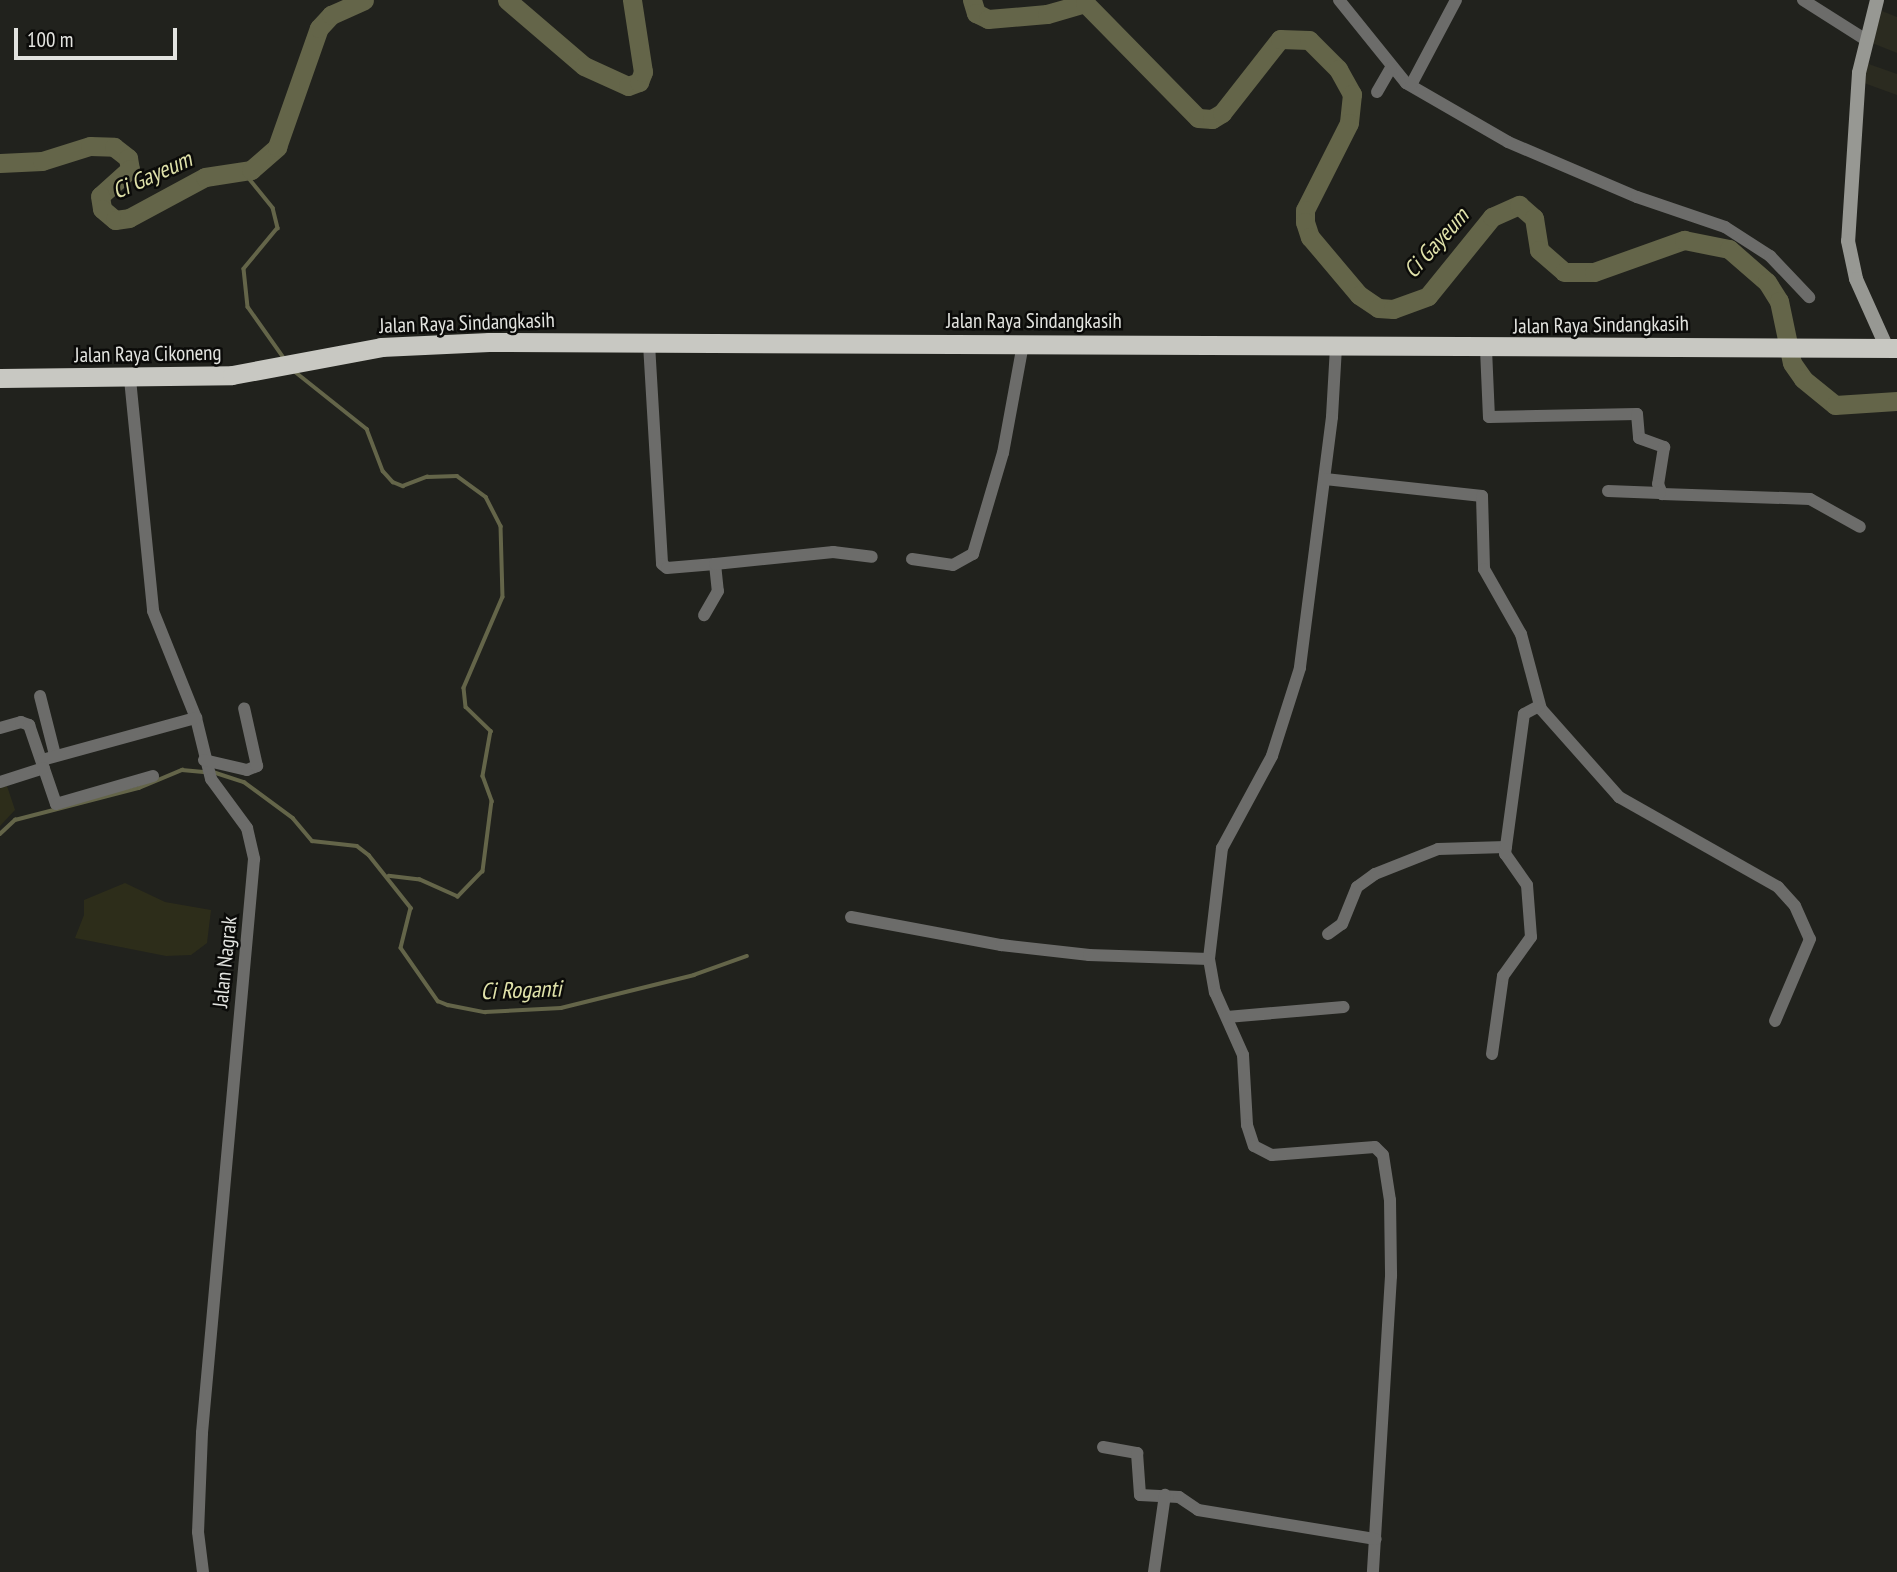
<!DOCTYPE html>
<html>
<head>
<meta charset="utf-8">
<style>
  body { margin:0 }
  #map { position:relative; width:1897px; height:1572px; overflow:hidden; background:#21221d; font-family:"PT Sans Narrow",sans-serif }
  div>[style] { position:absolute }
  .built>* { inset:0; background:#2b2b20 }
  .green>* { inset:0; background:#2d2d1a }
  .stream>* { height:3.5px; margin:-1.75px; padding:0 1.75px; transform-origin:1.75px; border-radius:1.75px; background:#646549 }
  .river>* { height:19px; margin:-9.5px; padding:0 9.5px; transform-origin:9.5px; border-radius:9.5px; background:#646549 }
  .minor>* { height:12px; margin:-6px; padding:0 6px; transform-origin:6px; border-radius:6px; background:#6c6c6a }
  .secondary>* { height:14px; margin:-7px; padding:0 7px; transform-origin:7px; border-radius:7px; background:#979893 }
  .trunk>* { height:19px; margin:-9.5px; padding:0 9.5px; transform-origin:9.5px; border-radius:9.5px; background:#c8c8c2 }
  span { translate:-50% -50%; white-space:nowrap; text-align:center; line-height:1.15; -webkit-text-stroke:5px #0b0b09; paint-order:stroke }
  .street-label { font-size:21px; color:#e3e4e0 }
  .water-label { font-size:23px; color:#e0e2aa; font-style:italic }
  .scale { position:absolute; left:14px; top:28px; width:163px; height:32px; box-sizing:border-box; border:4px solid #e3e4e0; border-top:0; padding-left:9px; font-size:21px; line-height:24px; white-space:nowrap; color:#e3e4e0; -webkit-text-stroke:5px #0b0b09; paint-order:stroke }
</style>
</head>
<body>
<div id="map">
  <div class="built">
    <div style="clip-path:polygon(1882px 11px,1897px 17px,1897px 53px,1872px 43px)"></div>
    <div style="clip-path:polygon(1866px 63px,1897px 74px,1897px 95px,1864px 83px)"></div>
  </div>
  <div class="green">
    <div style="clip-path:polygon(7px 786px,15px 810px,0 826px,0 788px)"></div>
    <div style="clip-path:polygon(125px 883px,165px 902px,211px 910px,207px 943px,191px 955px,166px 956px,75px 938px,84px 915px,84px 900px)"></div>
  </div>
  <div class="stream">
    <div style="left:244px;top:172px;width:46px;rotate:51.1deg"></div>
    <div style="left:273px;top:208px;width:21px;rotate:76deg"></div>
    <div style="left:278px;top:228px;width:53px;rotate:129.7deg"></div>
    <div style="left:244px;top:269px;width:38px;rotate:84deg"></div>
    <div style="left:248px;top:307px;width:62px;rotate:54.8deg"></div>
    <div style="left:293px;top:370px;width:95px;rotate:38.6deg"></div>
    <div style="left:367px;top:429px;width:45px;rotate:69.1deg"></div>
    <div style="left:383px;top:471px;width:15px;rotate:48deg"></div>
    <div style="left:393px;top:482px;width:11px;rotate:22deg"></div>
    <div style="left:403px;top:486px;width:26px;rotate:-21deg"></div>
    <div style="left:427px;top:477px;width:30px;rotate:-2deg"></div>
    <div style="left:457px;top:476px;width:36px;rotate:36deg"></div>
    <div style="left:486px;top:497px;width:33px;rotate:63deg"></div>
    <div style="left:501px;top:526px;width:71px;rotate:88.4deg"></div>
    <div style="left:503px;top:597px;width:99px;rotate:113.2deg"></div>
    <div style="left:464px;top:688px;width:19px;rotate:84deg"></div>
    <div style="left:466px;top:707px;width:35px;rotate:44deg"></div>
    <div style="left:491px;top:731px;width:46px;rotate:100.1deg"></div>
    <div style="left:483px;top:776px;width:27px;rotate:70deg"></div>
    <div style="left:492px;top:801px;width:71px;rotate:97.3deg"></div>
    <div style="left:483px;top:871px;width:36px;rotate:134deg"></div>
    <div style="left:458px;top:897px;width:42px;rotate:-155.9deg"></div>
    <div style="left:420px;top:880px;width:31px;rotate:-173deg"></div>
    <div style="left:213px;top:772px;width:33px;rotate:18deg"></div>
    <div style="left:244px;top:782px;width:61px;rotate:36.3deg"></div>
    <div style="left:293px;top:818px;width:30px;rotate:50deg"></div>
    <div style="left:312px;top:841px;width:45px;rotate:6.3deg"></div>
    <div style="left:357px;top:846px;width:15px;rotate:37deg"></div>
    <div style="left:369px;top:855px;width:68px;rotate:51.6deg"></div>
    <div style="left:411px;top:908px;width:41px;rotate:104deg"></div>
    <div style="left:401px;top:948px;width:65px;rotate:55.1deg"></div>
    <div style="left:438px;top:1001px;width:11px;rotate:22deg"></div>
    <div style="left:448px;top:1005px;width:38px;rotate:11deg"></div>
    <div style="left:485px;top:1012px;width:76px;rotate:-3deg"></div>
    <div style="left:561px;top:1008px;width:137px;rotate:-13.9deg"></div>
    <div style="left:694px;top:975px;width:56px;rotate:-19.7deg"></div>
    <div style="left:0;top:834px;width:21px;rotate:-43deg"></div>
    <div style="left:15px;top:820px;width:128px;rotate:-14.5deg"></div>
    <div style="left:139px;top:788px;width:47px;rotate:-22.7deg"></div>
    <div style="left:182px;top:770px;width:24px;rotate:5deg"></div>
  </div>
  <div class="river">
    <div style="left:507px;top:0;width:101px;rotate:40.6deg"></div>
    <div style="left:584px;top:66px;width:48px;rotate:24.4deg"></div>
    <div style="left:628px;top:86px;width:12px;rotate:-20deg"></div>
    <div style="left:639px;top:82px;width:11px;rotate:-68deg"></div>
    <div style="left:643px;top:72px;width:73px;rotate:-98.7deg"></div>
    <div style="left:972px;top:0;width:14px;rotate:73deg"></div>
    <div style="left:976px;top:13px;width:13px;rotate:27deg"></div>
    <div style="left:988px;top:19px;width:59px;rotate:-4.8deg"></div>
    <div style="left:1047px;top:14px;width:40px;rotate:-16deg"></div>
    <div style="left:1085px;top:3px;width:161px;rotate:45.5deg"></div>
    <div style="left:1198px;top:118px;width:14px;rotate:4deg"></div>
    <div style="left:1212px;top:119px;width:12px;rotate:-31deg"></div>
    <div style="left:1222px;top:113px;width:94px;rotate:-51.9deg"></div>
    <div style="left:1280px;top:39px;width:29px;rotate:2deg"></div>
    <div style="left:1309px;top:40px;width:41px;rotate:45deg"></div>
    <div style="left:1338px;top:69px;width:29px;rotate:61deg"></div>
    <div style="left:1352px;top:94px;width:29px;rotate:96deg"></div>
    <div style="left:1349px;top:123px;width:97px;rotate:116.8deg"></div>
    <div style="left:1305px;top:210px;width:12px;rotate:90deg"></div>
    <div style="left:1305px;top:222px;width:16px;rotate:72deg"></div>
    <div style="left:1310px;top:237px;width:76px;rotate:49.8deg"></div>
    <div style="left:1359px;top:295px;width:23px;rotate:34deg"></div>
    <div style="left:1378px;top:308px;width:15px;rotate:4deg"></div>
    <div style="left:1393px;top:309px;width:37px;rotate:-20deg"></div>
    <div style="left:1428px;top:296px;width:102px;rotate:-51deg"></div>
    <div style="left:1492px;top:217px;width:30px;rotate:-24deg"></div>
    <div style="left:1519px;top:205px;width:20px;rotate:41deg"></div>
    <div style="left:1534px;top:218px;width:32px;rotate:81deg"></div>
    <div style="left:1539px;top:250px;width:33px;rotate:41deg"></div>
    <div style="left:1564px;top:272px;width:30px"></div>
    <div style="left:1594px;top:272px;width:96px;rotate:-19.6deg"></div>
    <div style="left:1684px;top:240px;width:46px;rotate:11.3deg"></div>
    <div style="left:1729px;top:249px;width:50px;rotate:41deg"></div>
    <div style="left:1767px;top:282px;width:22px;rotate:58deg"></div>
    <div style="left:1779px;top:301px;width:63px;rotate:78.2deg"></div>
    <div style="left:1792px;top:363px;width:19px;rotate:55deg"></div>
    <div style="left:1803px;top:379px;width:41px;rotate:39.1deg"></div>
    <div style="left:1835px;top:405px;width:62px;rotate:-3.7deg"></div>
    <div style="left:0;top:163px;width:42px;rotate:-2.7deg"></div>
    <div style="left:42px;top:161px;width:50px;rotate:-17.4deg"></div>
    <div style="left:90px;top:146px;width:24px;rotate:2deg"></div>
    <div style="left:114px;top:147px;width:18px;rotate:38deg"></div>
    <div style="left:128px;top:158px;width:11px;rotate:80deg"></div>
    <div style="left:130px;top:169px;width:40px;rotate:138deg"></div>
    <div style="left:100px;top:196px;width:13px;rotate:81deg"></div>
    <div style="left:102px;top:209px;width:17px;rotate:40deg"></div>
    <div style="left:115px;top:220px;width:14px;rotate:-8deg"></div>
    <div style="left:129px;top:218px;width:86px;rotate:-28.3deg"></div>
    <div style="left:205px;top:177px;width:47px;rotate:-8.7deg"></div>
    <div style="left:251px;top:170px;width:35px;rotate:-41deg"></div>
    <div style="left:277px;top:147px;width:126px;rotate:-70.6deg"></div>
    <div style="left:319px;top:28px;width:18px;rotate:-47deg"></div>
    <div style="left:331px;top:15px;width:36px;rotate:-24deg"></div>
  </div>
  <div class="minor">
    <div style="left:1339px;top:0;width:107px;rotate:51.1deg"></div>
    <div style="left:1406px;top:83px;width:118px;rotate:30deg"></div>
    <div style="left:1508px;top:142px;width:140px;rotate:23.1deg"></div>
    <div style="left:1637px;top:197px;width:93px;rotate:18.8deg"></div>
    <div style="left:1725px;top:227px;width:54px;rotate:32.8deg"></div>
    <div style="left:1770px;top:256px;width:57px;rotate:46.4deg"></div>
    <div style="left:1803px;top:0;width:75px;rotate:32.4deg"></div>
    <div style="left:1411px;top:85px;width:96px;rotate:-62.1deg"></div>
    <div style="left:1377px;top:92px;width:28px;rotate:-60deg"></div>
    <div style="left:649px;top:344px;width:220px;rotate:86.6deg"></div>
    <div style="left:662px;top:564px;width:6px;rotate:39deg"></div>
    <div style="left:667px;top:568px;width:48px;rotate:-4.8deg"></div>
    <div style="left:715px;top:564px;width:27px;rotate:84deg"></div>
    <div style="left:718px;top:591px;width:28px;rotate:120deg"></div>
    <div style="left:1336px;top:347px;width:70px;rotate:93.3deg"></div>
    <div style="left:1332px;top:417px;width:253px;rotate:97.3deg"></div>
    <div style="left:1300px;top:668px;width:92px;rotate:107.7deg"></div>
    <div style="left:1272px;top:756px;width:105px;rotate:118.5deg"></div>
    <div style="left:1222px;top:848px;width:112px;rotate:96.7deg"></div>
    <div style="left:1209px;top:959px;width:34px;rotate:80deg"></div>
    <div style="left:1215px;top:992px;width:69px;rotate:66deg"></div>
    <div style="left:1243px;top:1055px;width:70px;rotate:86.7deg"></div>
    <div style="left:1247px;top:1125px;width:22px;rotate:72deg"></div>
    <div style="left:1254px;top:1146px;width:20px;rotate:27deg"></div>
    <div style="left:1272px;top:1155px;width:103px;rotate:-4.4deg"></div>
    <div style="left:1375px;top:1147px;width:11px;rotate:45deg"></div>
    <div style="left:1383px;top:1155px;width:46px;rotate:81.2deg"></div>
    <div style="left:1390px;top:1200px;width:76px;rotate:89.2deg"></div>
    <div style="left:1391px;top:1276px;width:297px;rotate:93.5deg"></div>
    <div style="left:1486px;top:349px;width:68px;rotate:87.5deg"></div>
    <div style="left:1489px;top:417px;width:148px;rotate:-1.2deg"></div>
    <div style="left:1637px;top:414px;width:24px;rotate:85deg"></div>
    <div style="left:1639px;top:438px;width:27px;rotate:20deg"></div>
    <div style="left:1664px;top:447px;width:37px;rotate:99deg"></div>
    <div style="left:1658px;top:484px;width:11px;rotate:68deg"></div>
    <div style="left:1662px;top:494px;width:148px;rotate:1.9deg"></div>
    <div style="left:1810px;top:499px;width:57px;rotate:29.2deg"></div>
    <div style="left:130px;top:379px;width:233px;rotate:84.3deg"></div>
    <div style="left:153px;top:611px;width:115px;rotate:68.1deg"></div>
    <div style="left:196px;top:718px;width:63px;rotate:76.2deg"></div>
    <div style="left:211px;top:779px;width:61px;rotate:53.7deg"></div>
    <div style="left:247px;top:828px;width:32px;rotate:77deg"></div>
    <div style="left:254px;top:859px;width:576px;rotate:95.18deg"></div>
    <div style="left:202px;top:1433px;width:99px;rotate:92.3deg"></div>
    <div style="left:198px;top:1532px;width:40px;rotate:82.9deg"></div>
    <div style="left:1325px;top:479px;width:158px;rotate:6.2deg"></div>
    <div style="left:1482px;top:496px;width:73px;rotate:88.4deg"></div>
    <div style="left:1484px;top:569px;width:75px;rotate:60.4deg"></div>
    <div style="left:1521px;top:634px;width:78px;rotate:75.1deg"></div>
    <div style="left:1541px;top:709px;width:118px;rotate:48.4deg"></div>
    <div style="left:1619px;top:797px;width:183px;rotate:29.5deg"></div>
    <div style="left:1778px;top:887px;width:25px;rotate:48deg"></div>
    <div style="left:1795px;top:906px;width:36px;rotate:66deg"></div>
    <div style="left:1810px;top:939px;width:89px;rotate:113.1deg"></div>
    <div style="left:1608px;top:491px;width:52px;rotate:2.2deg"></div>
    <div style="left:912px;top:559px;width:41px;rotate:8.3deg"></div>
    <div style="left:953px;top:565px;width:23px;rotate:-29deg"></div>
    <div style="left:973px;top:554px;width:105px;rotate:-73.5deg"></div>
    <div style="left:1003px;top:453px;width:111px;rotate:-79.6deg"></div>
    <div style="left:715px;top:564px;width:119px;rotate:-5.8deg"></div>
    <div style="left:833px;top:552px;width:39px;rotate:7deg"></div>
    <div style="left:40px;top:696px;width:61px;rotate:75.7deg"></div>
    <div style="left:0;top:728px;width:22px;rotate:-16deg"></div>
    <div style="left:21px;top:722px;width:9px;rotate:21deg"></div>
    <div style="left:29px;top:725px;width:83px;rotate:71.1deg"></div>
    <div style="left:56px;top:804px;width:101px;rotate:-16.1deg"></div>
    <div style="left:42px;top:760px;width:160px;rotate:-15.3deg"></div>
    <div style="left:204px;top:760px;width:44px;rotate:13.1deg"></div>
    <div style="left:247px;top:770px;width:11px;rotate:-22deg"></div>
    <div style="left:257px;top:766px;width:59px;rotate:-102.6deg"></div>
    <div style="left:0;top:782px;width:46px;rotate:-17.7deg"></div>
    <div style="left:851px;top:917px;width:153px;rotate:10.6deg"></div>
    <div style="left:1001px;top:945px;width:89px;rotate:6.5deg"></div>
    <div style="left:1089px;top:955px;width:120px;rotate:1.9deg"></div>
    <div style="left:1328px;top:934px;width:17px;rotate:-36deg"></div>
    <div style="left:1342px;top:924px;width:40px;rotate:-68deg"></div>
    <div style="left:1357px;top:887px;width:22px;rotate:-36deg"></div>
    <div style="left:1375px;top:874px;width:68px;rotate:-21.6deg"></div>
    <div style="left:1438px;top:849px;width:68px;rotate:-1.7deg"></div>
    <div style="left:1227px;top:1017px;width:117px;rotate:-4.9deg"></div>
    <div style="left:1492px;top:1054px;width:79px;rotate:-82deg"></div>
    <div style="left:1503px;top:976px;width:48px;rotate:-54.3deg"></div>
    <div style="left:1531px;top:937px;width:52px;rotate:-94.4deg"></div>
    <div style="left:1527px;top:885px;width:38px;rotate:-125deg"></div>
    <div style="left:1505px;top:854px;width:141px;rotate:-82.3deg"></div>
    <div style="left:1524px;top:714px;width:17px;rotate:-28deg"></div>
    <div style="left:1103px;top:1447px;width:35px;rotate:10deg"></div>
    <div style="left:1137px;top:1453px;width:42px;rotate:85.9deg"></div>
    <div style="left:1140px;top:1495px;width:39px;rotate:3deg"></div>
    <div style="left:1179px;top:1497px;width:23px;rotate:34deg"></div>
    <div style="left:1198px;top:1510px;width:180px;rotate:9.3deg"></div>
    <div style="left:1154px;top:1572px;width:78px;rotate:-81.9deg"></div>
  </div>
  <div class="secondary">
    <div style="left:1877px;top:0;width:75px;rotate:103.9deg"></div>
    <div style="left:1859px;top:73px;width:168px;rotate:93.7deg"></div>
    <div style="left:1848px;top:241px;width:39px;rotate:78deg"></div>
    <div style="left:1856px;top:279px;width:76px;rotate:65.8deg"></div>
  </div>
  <div class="trunk">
    <div style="left:0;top:378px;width:232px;rotate:-0.7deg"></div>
    <div style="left:232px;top:375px;width:152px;rotate:-10.6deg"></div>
    <div style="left:381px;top:347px;width:108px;rotate:-2.7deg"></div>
    <div style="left:489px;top:342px;width:1408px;rotate:0.24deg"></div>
  </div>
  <div class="street-label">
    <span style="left:1034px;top:321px">Jalan Raya Sindangkasih</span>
    <span style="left:467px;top:323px;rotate:-2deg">Jalan Raya Sindangkasih</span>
    <span style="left:1601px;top:325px;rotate:-1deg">Jalan Raya Sindangkasih</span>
    <span style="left:148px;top:354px;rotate:-1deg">Jalan Raya Cikoneng</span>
    <span style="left:225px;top:962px;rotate:-84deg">Jalan Nagrak</span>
  </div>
  <div class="water-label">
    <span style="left:152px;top:175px;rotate:-24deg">Ci Gayeum</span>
    <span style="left:1436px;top:243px;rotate:-48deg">Ci Gayeum</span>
    <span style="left:521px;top:990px;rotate:-2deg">Ci Roganti</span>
  </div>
  <div class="scale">100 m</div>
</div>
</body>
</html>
